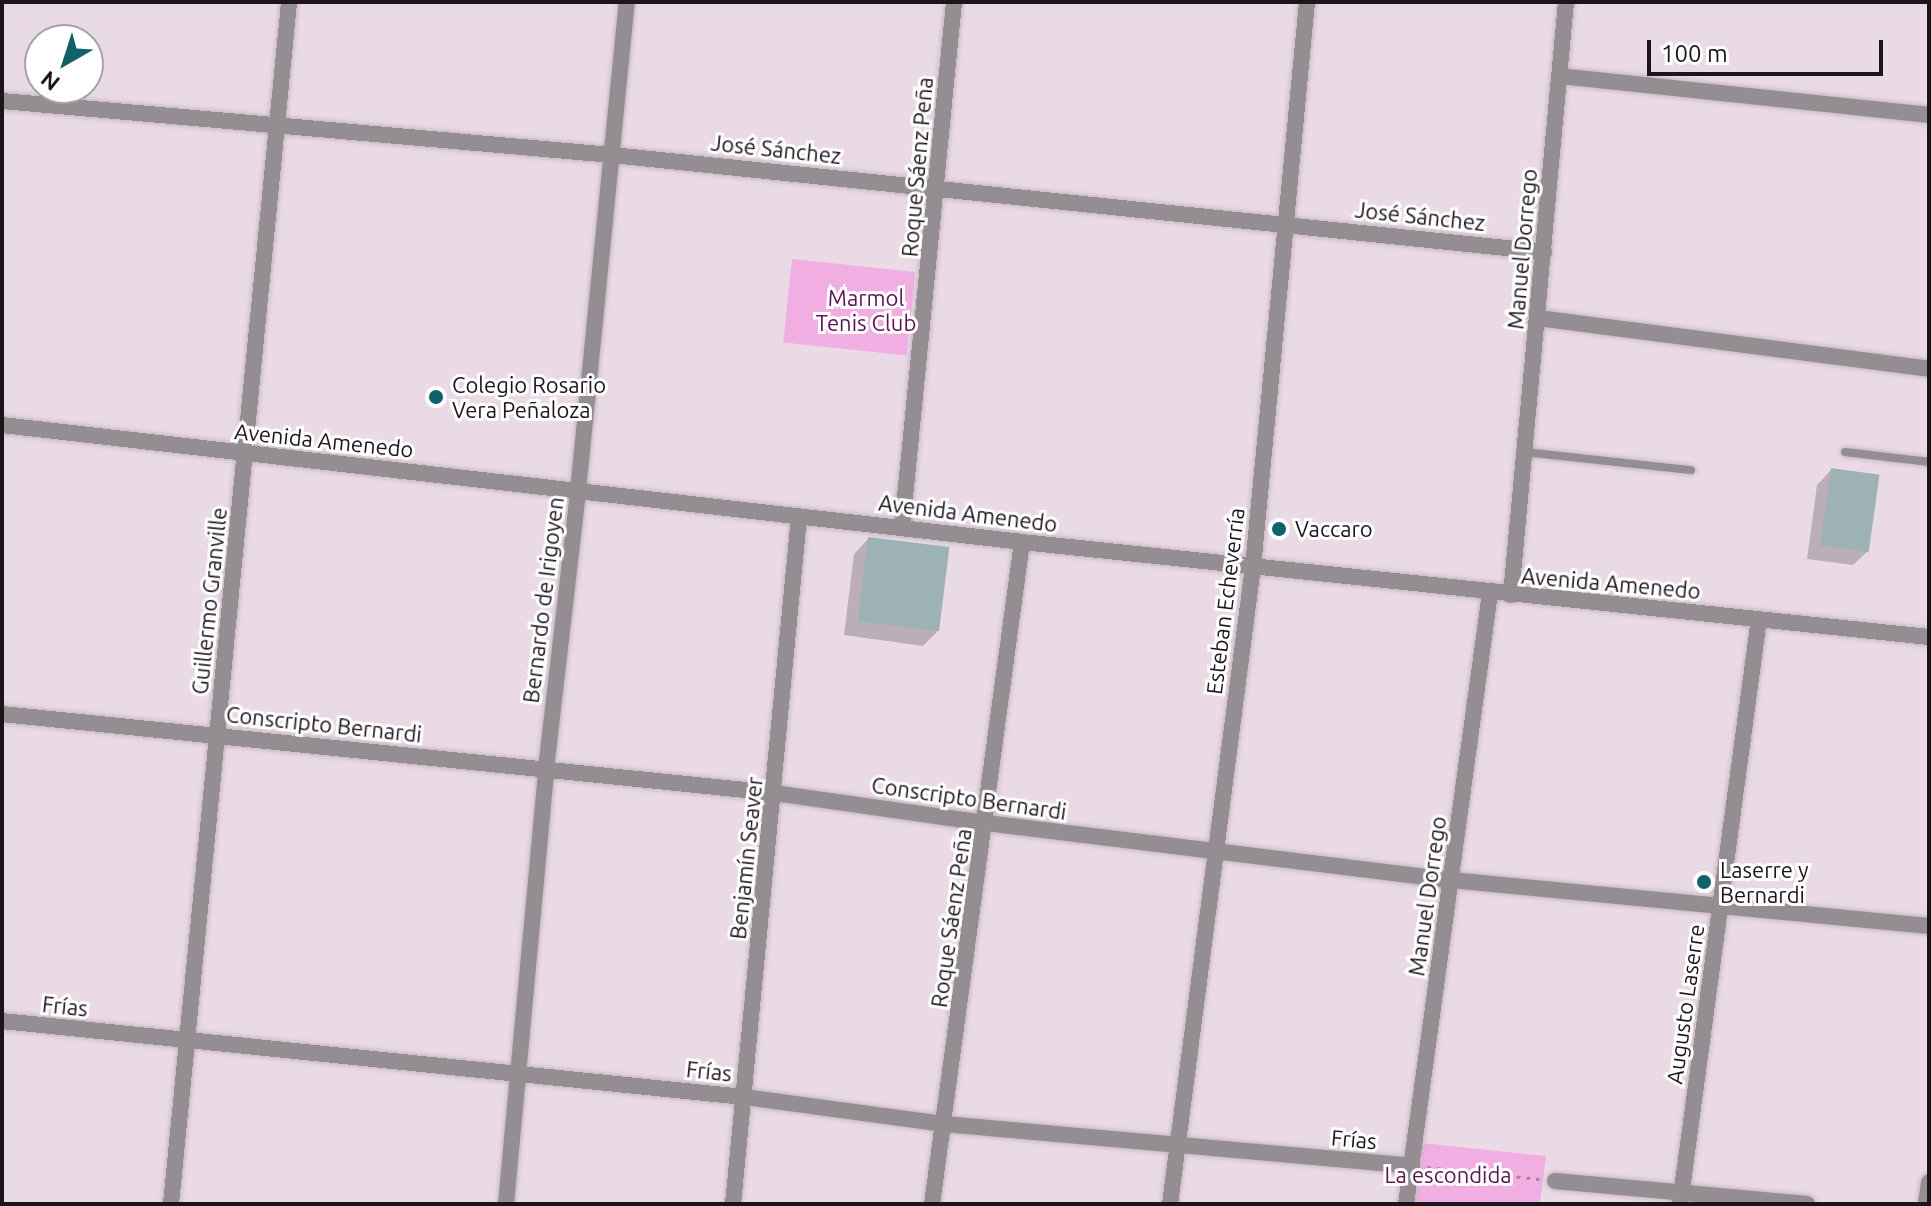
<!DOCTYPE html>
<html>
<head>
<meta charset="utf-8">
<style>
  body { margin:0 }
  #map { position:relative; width:1931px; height:1206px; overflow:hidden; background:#eadae6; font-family:Ubuntu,sans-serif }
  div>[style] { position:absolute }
  .green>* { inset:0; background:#f1aee3; transform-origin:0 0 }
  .shadow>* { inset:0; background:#0003 }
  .building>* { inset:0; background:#9db2b5; transform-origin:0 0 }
  .path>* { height:3px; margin-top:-1.5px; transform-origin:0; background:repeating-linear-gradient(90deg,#998d96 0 4px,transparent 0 10px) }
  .roads { filter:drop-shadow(0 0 2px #c5b7c1) drop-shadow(0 0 2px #c5b7c1) }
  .service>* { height:8px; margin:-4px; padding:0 4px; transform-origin:4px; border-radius:4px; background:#948e93 }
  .minor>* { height:16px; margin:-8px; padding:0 8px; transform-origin:8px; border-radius:8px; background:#948e93 }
  .dots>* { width:22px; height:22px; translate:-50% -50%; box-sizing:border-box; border:4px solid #fff; border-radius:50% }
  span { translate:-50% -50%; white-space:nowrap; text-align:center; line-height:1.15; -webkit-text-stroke:6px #fff; paint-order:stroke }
  .street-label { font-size:22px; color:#1c161b }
  .park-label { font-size:22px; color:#5b1551 }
  .poi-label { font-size:22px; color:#1c161b }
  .left { translate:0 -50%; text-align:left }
  .frame { position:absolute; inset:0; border:4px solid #1c161b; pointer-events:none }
  .north { position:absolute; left:24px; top:24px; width:80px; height:80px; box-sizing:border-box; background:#fff; border:2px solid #a4a2a4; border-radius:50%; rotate:219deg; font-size:22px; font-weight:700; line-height:32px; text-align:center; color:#1c161b }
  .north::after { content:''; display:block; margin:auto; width:28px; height:36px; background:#11616a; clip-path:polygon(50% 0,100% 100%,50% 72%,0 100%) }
  .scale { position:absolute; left:1647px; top:40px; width:236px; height:36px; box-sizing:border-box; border:4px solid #1c161b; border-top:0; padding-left:10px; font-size:24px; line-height:28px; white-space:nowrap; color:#1c161b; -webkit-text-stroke:6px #fff; paint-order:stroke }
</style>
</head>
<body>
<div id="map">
  <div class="green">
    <div style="left:792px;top:259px;width:124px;height:84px;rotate:6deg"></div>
    <div style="clip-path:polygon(1422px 1143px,1546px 1156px,1540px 1204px,1414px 1204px)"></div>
  </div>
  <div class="shadow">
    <div style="clip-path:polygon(1831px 470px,1868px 551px,1853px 565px,1807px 559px,1817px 485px)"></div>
    <div style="clip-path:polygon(868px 539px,937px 632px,923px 646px,844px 635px,854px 554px)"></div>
  </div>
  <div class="building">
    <div style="left:1831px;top:468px;width:49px;height:78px;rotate:8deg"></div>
    <div style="left:868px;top:537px;width:82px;height:85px;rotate:7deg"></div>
  </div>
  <div class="path">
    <div style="left:1427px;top:1167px;width:113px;rotate:6.1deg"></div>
  </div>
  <div class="roads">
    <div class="service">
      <div style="left:1524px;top:452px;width:168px;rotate:6.2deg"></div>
      <div style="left:1845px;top:452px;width:85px;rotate:6.8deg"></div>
    </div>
    <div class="minor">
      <div style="left:1559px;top:76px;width:372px;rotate:6deg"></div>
      <div style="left:2px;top:101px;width:612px;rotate:5.06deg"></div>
      <div style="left:612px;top:155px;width:937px;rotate:5.94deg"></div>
      <div style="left:1538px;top:318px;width:394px;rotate:7.4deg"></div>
      <div style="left:2px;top:425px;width:1027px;rotate:6.54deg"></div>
      <div style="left:1022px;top:542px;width:912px;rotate:5.98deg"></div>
      <div style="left:902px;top:527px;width:528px;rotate:-84.34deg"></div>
      <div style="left:1511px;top:595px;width:596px;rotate:-84.7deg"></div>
      <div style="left:2px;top:714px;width:776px;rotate:5.84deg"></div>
      <div style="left:774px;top:793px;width:214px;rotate:8.1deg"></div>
      <div style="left:986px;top:823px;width:468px;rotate:7deg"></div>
      <div style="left:1451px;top:880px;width:480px;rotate:5.5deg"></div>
      <div style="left:2px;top:1021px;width:746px;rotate:5.85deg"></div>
      <div style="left:744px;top:1097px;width:202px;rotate:7.7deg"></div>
      <div style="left:944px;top:1124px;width:470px;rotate:5.1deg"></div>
      <div style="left:1555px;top:1181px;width:253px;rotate:5.2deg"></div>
      <div style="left:171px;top:1204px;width:1208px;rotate:-84.39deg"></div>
      <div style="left:506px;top:1204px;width:437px;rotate:-84.7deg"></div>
      <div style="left:546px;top:769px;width:280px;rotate:-83.4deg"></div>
      <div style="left:578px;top:491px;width:491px;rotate:-84.3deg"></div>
      <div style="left:733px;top:1204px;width:690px;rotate:-84.51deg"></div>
      <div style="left:932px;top:1204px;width:668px;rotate:-82.26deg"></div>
      <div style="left:1170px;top:1204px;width:642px;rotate:-82.58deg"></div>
      <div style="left:1253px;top:567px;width:568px;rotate:-84.54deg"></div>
      <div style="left:1406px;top:1204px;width:617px;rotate:-82.17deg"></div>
      <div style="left:1680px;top:1204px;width:590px;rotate:-82.31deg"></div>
      <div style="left:1926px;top:1204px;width:22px;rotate:-82deg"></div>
    </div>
  </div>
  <div class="dots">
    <div style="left:436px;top:397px;background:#11616a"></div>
    <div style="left:1279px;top:529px;background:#11616a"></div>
    <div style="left:1704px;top:882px;background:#11616a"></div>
  </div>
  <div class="street-label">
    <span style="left:776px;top:149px;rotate:6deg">José Sánchez</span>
    <span style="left:917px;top:167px;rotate:-85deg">Roque Sáenz Peña</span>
    <span style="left:1420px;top:216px;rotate:6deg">José Sánchez</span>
    <span style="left:1522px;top:249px;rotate:-85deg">Manuel Dorrego</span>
    <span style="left:324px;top:440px;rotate:6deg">Avenida Amenedo</span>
    <span style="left:968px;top:513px;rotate:7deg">Avenida Amenedo</span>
    <span style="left:1611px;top:583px;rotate:5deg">Avenida Amenedo</span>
    <span style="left:543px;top:600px;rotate:-83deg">Bernardo de Irigoyen</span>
    <span style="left:209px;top:601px;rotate:-84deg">Guillermo Granville</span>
    <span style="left:1225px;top:601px;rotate:-83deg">Esteban Echeverría</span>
    <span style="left:324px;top:724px;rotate:6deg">Conscripto Bernardi</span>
    <span style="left:969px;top:798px;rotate:8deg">Conscripto Bernardi</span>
    <span style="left:746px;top:858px;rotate:-84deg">Benjamín Seaver</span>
    <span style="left:1427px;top:896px;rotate:-82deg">Manuel Dorrego</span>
    <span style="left:951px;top:918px;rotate:-82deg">Roque Sáenz Peña</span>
    <span style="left:1685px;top:1004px;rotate:-82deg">Augusto Laserre</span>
    <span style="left:65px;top:1006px;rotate:6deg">Frías</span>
    <span style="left:709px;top:1071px;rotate:6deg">Frías</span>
    <span style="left:1354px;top:1139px;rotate:5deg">Frías</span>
  </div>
  <div class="park-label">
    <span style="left:866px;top:310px">Marmol<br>Tenis Club</span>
    <span style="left:1448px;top:1175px">La escondida</span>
  </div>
  <div class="poi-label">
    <span class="left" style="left:452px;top:397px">Colegio Rosario<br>Vera Peñaloza</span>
    <span class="left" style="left:1295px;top:529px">Vaccaro</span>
    <span class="left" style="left:1720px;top:882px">Laserre y<br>Bernardi</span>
  </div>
  <div class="frame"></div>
  <div class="north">N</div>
  <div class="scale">100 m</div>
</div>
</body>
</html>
